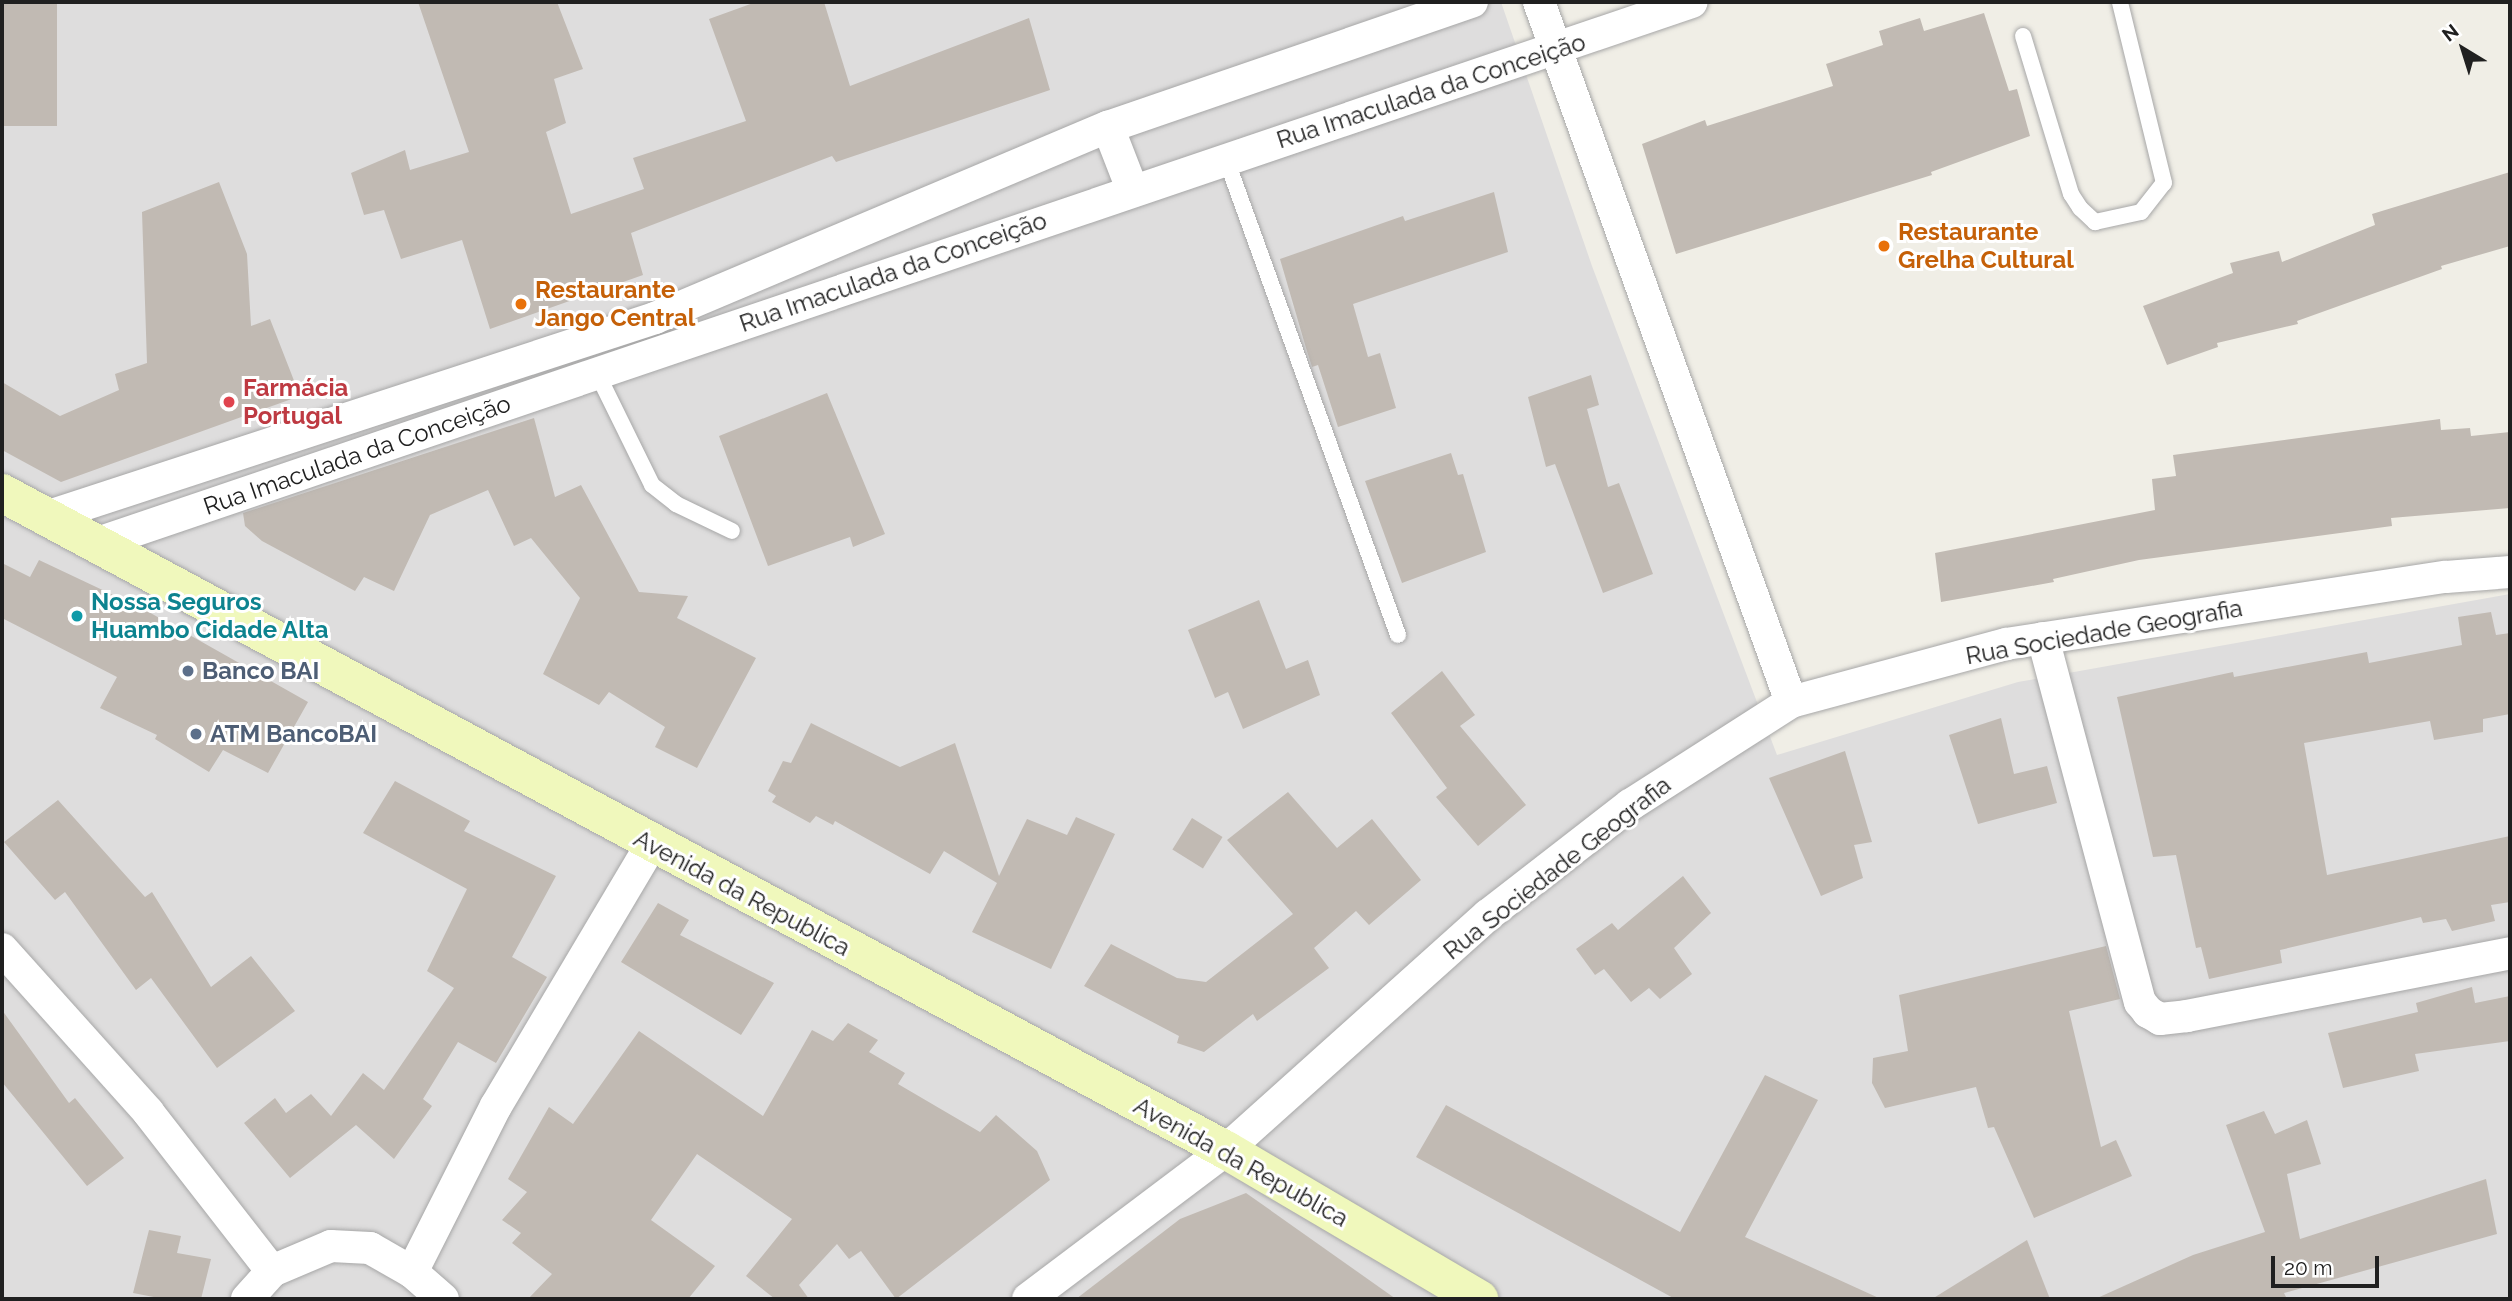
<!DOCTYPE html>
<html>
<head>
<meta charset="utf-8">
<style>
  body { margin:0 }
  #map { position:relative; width:2512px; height:1301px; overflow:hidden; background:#f0eee6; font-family:Raleway,sans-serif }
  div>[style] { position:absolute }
  .residential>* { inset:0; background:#dedddd }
  .building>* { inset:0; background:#c1bab3; transform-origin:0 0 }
  .roads { filter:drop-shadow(0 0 2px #a7a7a7) drop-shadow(0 0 2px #a7a7a7) }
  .service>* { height:16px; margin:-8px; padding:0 8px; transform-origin:8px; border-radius:8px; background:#fff }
  .minor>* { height:32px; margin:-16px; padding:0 16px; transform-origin:16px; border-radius:16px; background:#fff }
  .secondary>* { height:38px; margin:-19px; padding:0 19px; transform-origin:19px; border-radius:19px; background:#f0f8bc }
  .dots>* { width:19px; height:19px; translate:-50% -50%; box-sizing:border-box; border:4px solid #fff; border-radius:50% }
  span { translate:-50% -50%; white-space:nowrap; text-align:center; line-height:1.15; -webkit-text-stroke:6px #fff; paint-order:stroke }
  .street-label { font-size:24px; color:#202020 }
  .food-label { font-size:24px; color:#c56008; font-weight:700 }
  .left { translate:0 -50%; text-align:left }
  .health-label { font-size:24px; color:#be3a42; font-weight:700 }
  .culture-label { font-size:24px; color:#0d838f; font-weight:700 }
  .service-label { font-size:24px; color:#4e5e75; font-weight:700 }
  .frame { position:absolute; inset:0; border:4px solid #202020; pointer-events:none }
  .north { position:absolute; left:2428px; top:14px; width:70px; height:70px; -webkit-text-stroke:5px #fff; paint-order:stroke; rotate:322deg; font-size:19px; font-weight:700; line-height:28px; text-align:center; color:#202020 }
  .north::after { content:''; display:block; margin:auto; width:24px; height:32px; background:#202020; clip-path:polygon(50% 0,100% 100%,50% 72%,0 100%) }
  .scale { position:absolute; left:2271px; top:1256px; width:108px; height:32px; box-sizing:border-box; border:4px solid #202020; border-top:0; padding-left:9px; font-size:21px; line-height:24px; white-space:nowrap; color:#202020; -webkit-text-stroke:5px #fff; paint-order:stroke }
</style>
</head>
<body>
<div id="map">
  <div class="residential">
    <div style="clip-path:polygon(2px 2px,1501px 2px,1592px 266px,1777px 755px,2018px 682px,2510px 594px,2510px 1299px,2px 1299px)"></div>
  </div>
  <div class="building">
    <div style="left:2px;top:2px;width:55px;height:124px"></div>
    <div style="clip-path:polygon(418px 2px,557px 2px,583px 69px,554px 79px,566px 123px,546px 132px,571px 214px,644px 189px,633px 158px,746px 121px,709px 19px,756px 2px,824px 2px,850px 86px,1029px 18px,1050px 90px,836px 162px,832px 156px,631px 233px,643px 275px,490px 329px,462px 240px,401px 259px,384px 210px,364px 215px,351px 173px,405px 150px,410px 170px,469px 152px)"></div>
    <div style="clip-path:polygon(1984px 13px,2009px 91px,2017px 89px,2030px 136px,1931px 172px,1932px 175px,1676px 254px,1642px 144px,1705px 120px,1707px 126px,1833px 86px,1826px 64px,1883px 45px,1879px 31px,1920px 18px,1924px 31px)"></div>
    <div style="clip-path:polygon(2510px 172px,2510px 246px,2441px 266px,2442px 269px,2297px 321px,2298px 324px,2217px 343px,2218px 347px,2167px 365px,2143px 306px,2233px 273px,2230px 263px,2279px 251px,2282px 262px,2375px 225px,2372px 214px)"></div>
    <div style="clip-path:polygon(219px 182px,247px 254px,251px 326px,270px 319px,300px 396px,61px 482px,2px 450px,2px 382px,60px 416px,119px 390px,115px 374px,147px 363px,142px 212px)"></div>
    <div style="clip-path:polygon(1494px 192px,1508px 252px,1353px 304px,1368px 357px,1380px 353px,1396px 408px,1338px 427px,1318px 365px,1312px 367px,1306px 348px,1280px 259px,1403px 216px,1405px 221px)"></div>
    <div style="clip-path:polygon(1591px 375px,1599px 405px,1587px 409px,1608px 487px,1619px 483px,1653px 574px,1603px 593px,1555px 464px,1546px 467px,1528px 397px)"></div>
    <div style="clip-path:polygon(827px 393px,885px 534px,853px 547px,850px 537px,768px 566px,719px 436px)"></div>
    <div style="clip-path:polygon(534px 418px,555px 497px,581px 485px,639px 592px,688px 596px,677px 618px,756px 658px,697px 768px,655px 747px,665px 727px,609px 692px,599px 705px,543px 674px,580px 598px,531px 538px,514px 546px,488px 490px,430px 515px,394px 591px,364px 577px,355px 591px,262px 541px,245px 526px,243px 513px)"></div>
    <div style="clip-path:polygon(2440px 419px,2441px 430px,2470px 428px,2471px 436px,2510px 432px,2510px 508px,2391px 518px,2392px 526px,2139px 560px,2053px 579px,2054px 582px,1941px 602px,1935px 553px,2155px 510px,2152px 479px,2176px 476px,2173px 455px)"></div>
    <div style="clip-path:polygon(1451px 453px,1458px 475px,1463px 474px,1486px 552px,1402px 583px,1365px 481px)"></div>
    <div style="clip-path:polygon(39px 560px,147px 611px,308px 702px,268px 773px,223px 750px,209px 772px,155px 739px,157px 735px,100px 708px,117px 677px,2px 618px,2px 563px,30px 577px)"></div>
    <div style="clip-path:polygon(1259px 600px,1286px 669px,1308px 660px,1320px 695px,1243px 729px,1228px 692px,1215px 698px,1188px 630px)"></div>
    <div style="clip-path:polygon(2491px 612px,2496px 635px,2510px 633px,2510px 714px,2483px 719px,2483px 732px,2434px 740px,2430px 721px,2304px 743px,2327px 875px,2510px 836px,2510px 902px,2491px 905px,2495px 921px,2452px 931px,2446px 919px,2423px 923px,2421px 917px,2280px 950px,2282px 963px,2209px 979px,2201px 947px,2196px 948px,2176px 855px,2153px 857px,2117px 697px,2233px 672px,2234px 677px,2367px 652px,2369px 663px,2462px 645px,2458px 617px)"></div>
    <div style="clip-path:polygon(1442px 671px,1475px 715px,1460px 726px,1526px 805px,1478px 846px,1436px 797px,1447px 788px,1391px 713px)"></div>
    <div style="clip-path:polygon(2001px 718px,2014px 774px,2047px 766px,2057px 803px,1978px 824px,1949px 735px)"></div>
    <div style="clip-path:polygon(811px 723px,900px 767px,955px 743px,999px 876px,1027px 819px,1067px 835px,1076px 817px,1115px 834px,1051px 969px,972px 932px,997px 883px,944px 851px,930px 874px,835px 821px,833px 825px,816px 816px,810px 823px,772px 802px,776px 796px,768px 791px,783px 761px,791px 763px)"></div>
    <div style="clip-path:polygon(1845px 751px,1872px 842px,1854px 845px,1863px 878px,1821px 896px,1769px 778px)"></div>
    <div style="clip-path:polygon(395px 781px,470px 821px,464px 831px,556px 876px,512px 957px,547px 977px,496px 1063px,458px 1042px,423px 1099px,432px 1106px,394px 1159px,356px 1125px,290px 1178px,244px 1123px,275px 1098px,286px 1113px,311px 1094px,331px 1116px,363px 1073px,384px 1090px,454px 988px,427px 971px,467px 889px,363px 833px)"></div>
    <div style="clip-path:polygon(1288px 792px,1337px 848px,1372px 819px,1421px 880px,1369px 925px,1356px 911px,1314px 948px,1329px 968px,1257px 1021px,1253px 1014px,1204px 1052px,1177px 1043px,1179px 1036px,1084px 986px,1111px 944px,1177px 978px,1206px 982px,1293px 914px,1227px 840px)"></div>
    <div style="clip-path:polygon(58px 800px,145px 897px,152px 892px,211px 987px,251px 956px,295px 1011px,217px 1068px,151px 978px,136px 990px,65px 892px,55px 900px,4px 842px)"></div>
    <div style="left:1192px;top:818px;width:36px;height:37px;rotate:32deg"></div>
    <div style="clip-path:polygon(1683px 876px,1711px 913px,1674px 948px,1692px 974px,1660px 999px,1649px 988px,1631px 1002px,1604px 969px,1595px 975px,1576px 949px,1612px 923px,1618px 930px)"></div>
    <div style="clip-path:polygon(658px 903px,689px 920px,680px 935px,774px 983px,741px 1035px,621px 962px)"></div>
    <div style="clip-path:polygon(2106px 946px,2120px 999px,2069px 1011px,2101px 1147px,2116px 1140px,2132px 1176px,2034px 1218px,1994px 1127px,1988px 1128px,1976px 1087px,1885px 1108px,1872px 1083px,1873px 1058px,1908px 1051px,1899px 995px)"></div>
    <div style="clip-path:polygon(2472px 987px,2475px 1003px,2510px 996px,2510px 1041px,2415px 1054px,2419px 1071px,2343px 1088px,2328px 1033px,2418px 1012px,2416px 1003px)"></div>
    <div style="clip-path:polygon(2px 1010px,69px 1103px,75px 1098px,124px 1158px,87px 1186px,2px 1082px)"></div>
    <div style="clip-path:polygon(848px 1023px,878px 1040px,869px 1052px,905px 1073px,898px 1084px,980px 1132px,996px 1115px,1037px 1151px,1050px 1180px,896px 1299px,861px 1251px,849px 1259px,837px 1244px,799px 1285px,809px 1299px,775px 1299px,746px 1276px,792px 1219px,697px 1154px,651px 1220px,715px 1266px,688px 1299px,528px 1299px,552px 1274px,512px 1243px,521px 1233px,502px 1220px,527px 1192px,508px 1179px,549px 1107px,573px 1124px,639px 1031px,763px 1116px,812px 1030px,833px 1041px)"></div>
    <div style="clip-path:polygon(1765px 1075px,1818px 1100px,1745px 1237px,1881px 1299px,1675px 1299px,1416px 1157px,1446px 1105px,1680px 1232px)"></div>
    <div style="clip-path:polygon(2264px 1111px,2275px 1134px,2307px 1120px,2321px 1164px,2287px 1174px,2300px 1239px,2486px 1179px,2497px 1234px,2284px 1293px,2287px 1299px,2095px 1299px,2193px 1255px,2265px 1232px,2226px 1125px)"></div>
    <div style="clip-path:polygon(1246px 1193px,1396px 1299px,1076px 1299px,1180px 1219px)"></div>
    <div style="clip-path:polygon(149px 1230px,181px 1236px,177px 1253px,211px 1259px,201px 1299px,164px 1299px,133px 1293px)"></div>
    <div style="clip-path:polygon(2027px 1240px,2050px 1299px,1932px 1299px)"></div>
  </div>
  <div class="roads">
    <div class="service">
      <div style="left:2023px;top:36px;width:165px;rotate:73.1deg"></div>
      <div style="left:2071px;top:194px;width:17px;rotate:57deg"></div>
      <div style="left:2080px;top:208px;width:21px;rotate:43deg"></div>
      <div style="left:2095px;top:222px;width:47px;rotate:-12.3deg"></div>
      <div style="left:2141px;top:212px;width:37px;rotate:-52deg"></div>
      <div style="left:2164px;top:183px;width:186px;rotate:-103.7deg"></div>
      <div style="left:1226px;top:159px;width:506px;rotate:70.13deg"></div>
      <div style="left:597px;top:373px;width:125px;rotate:63.8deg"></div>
      <div style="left:652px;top:485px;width:31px;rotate:38deg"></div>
      <div style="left:676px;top:504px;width:62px;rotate:25.7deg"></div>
    </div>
    <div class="minor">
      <div style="left:1539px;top:2px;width:744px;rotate:70.2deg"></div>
      <div style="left:1108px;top:127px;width:66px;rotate:68.8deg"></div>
      <div style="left:43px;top:518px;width:644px;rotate:-18.1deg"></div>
      <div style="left:655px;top:318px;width:492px;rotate:-22.9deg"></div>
      <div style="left:1108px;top:127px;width:385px;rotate:-19deg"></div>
      <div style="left:95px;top:544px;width:1686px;rotate:-18.75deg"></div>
      <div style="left:2043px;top:638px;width:377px;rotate:75.1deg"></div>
      <div style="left:2140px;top:1002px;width:13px;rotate:51deg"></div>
      <div style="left:2148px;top:1012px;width:14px;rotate:30deg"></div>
      <div style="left:2160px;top:1019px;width:27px;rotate:-6deg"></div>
      <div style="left:2187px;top:1016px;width:329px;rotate:-11deg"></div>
      <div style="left:2px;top:949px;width:219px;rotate:48.1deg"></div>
      <div style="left:148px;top:1112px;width:202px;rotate:52.1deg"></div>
      <div style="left:412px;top:1272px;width:186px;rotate:-63.2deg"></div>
      <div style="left:496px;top:1106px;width:304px;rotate:-59.3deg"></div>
      <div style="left:247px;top:1299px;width:38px;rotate:-48deg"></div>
      <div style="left:272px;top:1271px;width:64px;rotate:-23deg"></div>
      <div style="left:331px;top:1246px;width:39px;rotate:3deg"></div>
      <div style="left:370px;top:1248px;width:48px;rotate:29.7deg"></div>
      <div style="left:412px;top:1272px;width:41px;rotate:41.1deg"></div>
      <div style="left:1028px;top:1299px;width:248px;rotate:-37deg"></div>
      <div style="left:1226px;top:1150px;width:352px;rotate:-41.9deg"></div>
      <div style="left:1488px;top:915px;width:180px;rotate:-37.8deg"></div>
      <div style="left:1630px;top:805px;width:191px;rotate:-32.6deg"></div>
      <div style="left:1791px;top:702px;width:223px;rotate:-15.1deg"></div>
      <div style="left:2006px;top:644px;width:445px;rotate:-8.7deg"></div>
      <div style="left:2446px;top:577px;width:64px;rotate:-4.5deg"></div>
    </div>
    <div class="secondary">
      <div style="left:2px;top:493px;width:1389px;rotate:28.23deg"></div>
      <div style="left:1226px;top:1150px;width:294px;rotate:30.5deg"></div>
    </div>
  </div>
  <div class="dots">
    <div style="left:1884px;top:246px;background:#e8710a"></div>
    <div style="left:521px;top:304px;background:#e8710a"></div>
    <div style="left:229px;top:402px;background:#e0444e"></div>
    <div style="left:77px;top:616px;background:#0f9aa8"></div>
    <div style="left:188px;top:671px;background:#5c6f8a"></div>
    <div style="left:196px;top:734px;background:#5c6f8a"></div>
  </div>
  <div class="street-label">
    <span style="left:1431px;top:91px;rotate:-18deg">Rua Imaculada da Conceição</span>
    <span style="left:893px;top:272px;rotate:-19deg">Rua Imaculada da Conceição</span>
    <span style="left:357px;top:455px;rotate:-19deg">Rua Imaculada da Conceição</span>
    <span style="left:2104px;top:632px;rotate:-10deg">Rua Sociedade Geografia</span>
    <span style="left:1557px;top:868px;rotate:-38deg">Rua Sociedade Geografia</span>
    <span style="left:742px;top:893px;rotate:28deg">Avenida da Republica</span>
    <span style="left:1241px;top:1162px;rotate:29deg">Avenida da Republica</span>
  </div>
  <div class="food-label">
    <span class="left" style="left:1898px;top:246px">Restaurante<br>Grelha Cultural</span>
    <span class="left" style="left:535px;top:304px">Restaurante<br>Jango Central</span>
  </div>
  <div class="health-label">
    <span class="left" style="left:243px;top:402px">Farmácia<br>Portugal</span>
  </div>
  <div class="culture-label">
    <span class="left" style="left:91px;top:616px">Nossa Seguros<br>Huambo Cidade Alta</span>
  </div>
  <div class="service-label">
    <span class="left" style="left:202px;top:671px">Banco BAI</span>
    <span class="left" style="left:210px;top:734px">ATM BancoBAI</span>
  </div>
  <div class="frame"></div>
  <div class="north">N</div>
  <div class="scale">20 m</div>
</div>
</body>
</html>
